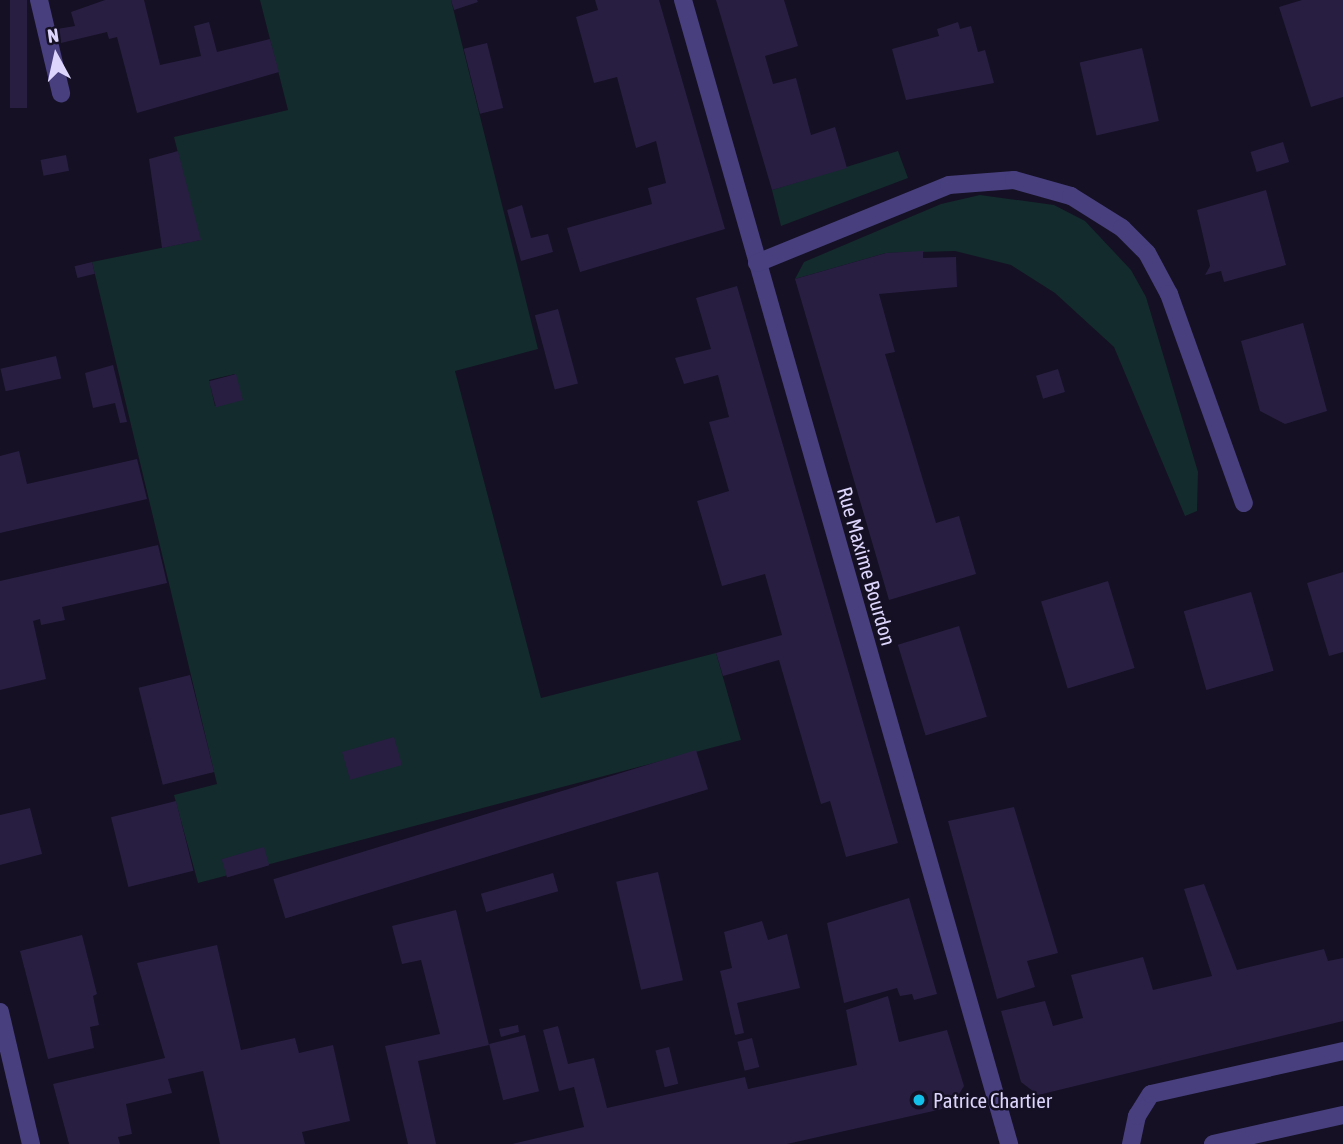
<!DOCTYPE html>
<html>
<head>
<meta charset="utf-8">
<style>
  body { margin:0 }
  #map { position:relative; width:1343px; height:1144px; overflow:hidden; background:#151023; font-family:"Asap Condensed",sans-serif }
  div>[style] { position:absolute }
  .green>* { inset:0; background:#132b2c }
  .building>* { inset:0; background:#281e42; transform-origin:0 0 }
  .minor>* { height:18px; margin:-9px; padding:0 9px; transform-origin:9px; border-radius:9px; background:#473f7e }
  .dots>* { width:19px; height:19px; translate:-50% -50%; box-sizing:border-box; border:4px solid #151023; border-radius:50% }
  span { translate:-50% -50%; white-space:nowrap; text-align:center; line-height:1.15; -webkit-text-stroke:5px #151023; paint-order:stroke }
  .street-label { font-size:21px; color:#ddd5fc }
  .poi-label { font-size:21px; color:#ddd5fc }
  .left { translate:0 -50%; text-align:left }
  .north { position:absolute; left:21px; top:21px; width:70px; height:70px; -webkit-text-stroke:5px #151023; paint-order:stroke; rotate:352deg; font-size:19px; font-weight:700; line-height:28px; text-align:center; color:#ddd5fc }
  .north::after { content:''; display:block; margin:auto; width:24px; height:32px; background:#ddd5fc; clip-path:polygon(50% 0,100% 100%,50% 72%,0 100%) }
</style>
</head>
<body>
<div id="map">
  <div class="green">
    <div style="clip-path:polygon(evenodd,260px 0,451px 0,538px 349px,455px 371px,541px 698px,716px 653px,741px 740px,198px 883px,174px 795px,217px 784px,92px 262px,200px 240px,174px 137px,288px 110px,260px 0,235px 374px,242px 399px,215px 406px,209px 380px,235px 374px)"></div>
    <div style="clip-path:polygon(898px 151px,908px 178px,781px 226px,772px 190px)"></div>
    <div style="clip-path:polygon(980px 195px,1054px 205px,1085px 221px,1131px 270px,1146px 297px,1198px 472px,1197px 511px,1185px 516px,1114px 347px,1055px 293px,1011px 265px,955px 251px,886px 253px,795px 279px,804px 262px,941px 204px)"></div>
  </div>
  <div class="building">
    <div style="left:10px;top:0;width:17px;height:108px"></div>
    <div style="clip-path:polygon(105px 0,144px 0,160px 65px,201px 56px,194px 26px,209px 22px,217px 52px,270px 39px,279px 72px,137px 113px,117px 37px,109px 39px,107px 32px,61px 43px,57px 29px,75px 26px,71px 12px)"></div>
    <div style="clip-path:polygon(451px 0,477px 0,478px 2px,454px 10px)"></div>
    <div style="clip-path:polygon(595px 0,659px 0,725px 229px,580px 272px,567px 228px,652px 204px,648px 188px,666px 183px,656px 141px,636px 148px,617px 77px,594px 83px,576px 17px,598px 10px)"></div>
    <div style="clip-path:polygon(716px 0,784px 0,798px 46px,765px 56px,773px 84px,796px 78px,811px 135px,835px 127px,847px 168px,772px 190px)"></div>
    <div style="clip-path:polygon(1302px 0,1343px 0,1343px 97px,1311px 107px,1279px 7px)"></div>
    <div style="clip-path:polygon(958px 22px,960px 29px,971px 26px,978px 52px,985px 50px,994px 83px,906px 100px,892px 49px,939px 36px,937px 29px)"></div>
    <div style="left:487px;top:43px;width:67px;height:24px;rotate:76deg"></div>
    <div style="left:1142px;top:48px;width:75px;height:64px;rotate:77deg"></div>
    <div style="left:1283px;top:142px;width:21px;height:34px;rotate:73deg"></div>
    <div style="clip-path:polygon(178px 151px,201px 240px,162px 248px,149px 159px)"></div>
    <div style="left:66px;top:155px;width:16px;height:26px;rotate:79deg"></div>
    <div style="clip-path:polygon(1266px 190px,1286px 265px,1224px 282px,1221px 271px,1205px 275px,1210px 266px,1197px 210px)"></div>
    <div style="clip-path:polygon(522px 205px,531px 238px,548px 234px,553px 252px,521px 261px,507px 210px)"></div>
    <div style="clip-path:polygon(923px 251px,923px 258px,956px 257px,957px 287px,879px 294px,895px 352px,885px 354px,936px 523px,959px 516px,976px 574px,889px 600px,795px 279px,886px 253px)"></div>
    <div style="left:92px;top:262px;width:12px;height:18px;rotate:76deg"></div>
    <div style="clip-path:polygon(737px 286px,898px 843px,846px 857px,830px 801px,821px 804px,779px 660px,723px 676px,716px 653px,782px 635px,765px 574px,722px 586px,697px 501px,729px 491px,709px 422px,729px 417px,718px 375px,684px 384px,675px 358px,711px 349px,696px 298px)"></div>
    <div style="left:558px;top:309px;width:77px;height:24px;rotate:75deg"></div>
    <div style="clip-path:polygon(1303px 323px,1327px 411px,1285px 424px,1260px 411px,1241px 341px)"></div>
    <div style="left:56px;top:356px;width:23px;height:57px;rotate:77deg"></div>
    <div style="clip-path:polygon(113px 365px,127px 422px,120px 423px,115px 403px,93px 408px,85px 373px)"></div>
    <div style="left:1058px;top:369px;width:24px;height:23px;rotate:73deg"></div>
    <div style="left:236px;top:374px;width:27px;height:28px;rotate:75deg"></div>
    <div style="clip-path:polygon(19px 451px,27px 484px,137px 459px,147px 499px,0 533px,0 456px)"></div>
    <div style="clip-path:polygon(158px 545px,167px 583px,62px 607px,65px 620px,41px 625px,40px 619px,33px 621px,46px 679px,0 690px,0 581px)"></div>
    <div style="clip-path:polygon(1343px 572px,1343px 652px,1329px 656px,1307px 583px)"></div>
    <div style="left:1108px;top:581px;width:91px;height:70px;rotate:73deg"></div>
    <div style="left:1251px;top:592px;width:82px;height:70px;rotate:74deg"></div>
    <div style="left:959px;top:626px;width:95px;height:64px;rotate:73deg"></div>
    <div style="left:190px;top:675px;width:100px;height:53px;rotate:76deg"></div>
    <div style="left:394px;top:737px;width:29px;height:54px;rotate:74deg"></div>
    <div style="left:696px;top:750px;width:41px;height:442px;rotate:73deg"></div>
    <div style="left:176px;top:801px;width:72px;height:67px;rotate:76deg"></div>
    <div style="clip-path:polygon(1014px 807px,1058px 953px,1027px 961px,1035px 987px,997px 999px,948px 821px)"></div>
    <div style="clip-path:polygon(30px 808px,42px 854px,0 865px,0 815px)"></div>
    <div style="left:264px;top:847px;width:19px;height:44px;rotate:74deg"></div>
    <div style="left:658px;top:872px;width:111px;height:43px;rotate:77deg"></div>
    <div style="left:553px;top:873px;width:19px;height:75px;rotate:74deg"></div>
    <div style="clip-path:polygon(1204px 884px,1237px 970px,1324px 949px,1328px 961px,1343px 958px,1343px 1021px,1038px 1095px,1021px 1082px,1001px 1011px,1045px 1001px,1053px 1026px,1083px 1018px,1071px 975px,1143px 957px,1153px 990px,1212px 976px,1184px 889px)"></div>
    <div style="clip-path:polygon(909px 898px,937px 994px,914px 1000px,912px 994px,900px 996px,897px 988px,844px 1003px,827px 923px)"></div>
    <div style="clip-path:polygon(456px 910px,489px 1045px,418px 1061px,436px 1144px,408px 1144px,385px 1046px,440px 1034px,421px 960px,402px 964px,392px 926px)"></div>
    <div style="clip-path:polygon(762px 921px,768px 940px,787px 934px,800px 988px,737px 1003px,744px 1033px,735px 1035px,720px 971px,732px 968px,724px 932px)"></div>
    <div style="clip-path:polygon(82px 935px,97px 994px,93px 996px,99px 1025px,90px 1027px,94px 1048px,48px 1059px,20px 951px)"></div>
    <div style="clip-path:polygon(217px 945px,241px 1050px,295px 1038px,299px 1053px,333px 1045px,350px 1121px,302px 1132px,305px 1144px,220px 1144px,203px 1071px,168px 1079px,172px 1093px,126px 1104px,132px 1134px,118px 1137px,120px 1144px,69px 1144px,53px 1084px,165px 1058px,137px 963px)"></div>
    <div style="clip-path:polygon(888px 996px,899px 1042px,947px 1030px,964px 1086px,951px 1107px,787px 1144px,512px 1144px,584px 1127px,574px 1087px,559px 1091px,543px 1030px,558px 1026px,568px 1064px,594px 1058px,607px 1108px,745px 1077px,748px 1089px,857px 1065px,846px 1010px)"></div>
    <div style="clip-path:polygon(518px 1025px,519px 1032px,501px 1037px,499px 1029px)"></div>
    <div style="left:525px;top:1035px;width:58px;height:37px;rotate:76deg"></div>
    <div style="left:752px;top:1038px;width:30px;height:15px;rotate:76deg"></div>
    <div style="left:669px;top:1047px;width:38px;height:14px;rotate:76deg"></div>
  </div>
  <div class="minor">
    <div style="left:39px;top:0;width:96px;rotate:76.7deg"></div>
    <div style="left:683px;top:0;width:1190px;rotate:74.09deg"></div>
    <div style="left:757px;top:263px;width:207px;rotate:-22.1deg"></div>
    <div style="left:949px;top:185px;width:65px;rotate:-4.4deg"></div>
    <div style="left:1014px;top:180px;width:59px;rotate:15.7deg"></div>
    <div style="left:1071px;top:196px;width:60px;rotate:32.1deg"></div>
    <div style="left:1122px;top:228px;width:35px;rotate:45deg"></div>
    <div style="left:1147px;top:253px;width:47px;rotate:61.8deg"></div>
    <div style="left:1169px;top:294px;width:222px;rotate:70.3deg"></div>
    <div style="left:0;top:1012px;width:136px;rotate:76.8deg"></div>
    <div style="left:1131px;top:1144px;width:29px;rotate:-78deg"></div>
    <div style="left:1137px;top:1116px;width:26px;rotate:-58deg"></div>
    <div style="left:1151px;top:1094px;width:197px;rotate:-12.6deg"></div>
    <div style="left:1213px;top:1144px;width:133px;rotate:-12.6deg"></div>
  </div>
  <div class="dots">
    <div style="left:919px;top:1100px;background:#12c0ea"></div>
  </div>
  <div class="street-label">
    <span style="left:867px;top:566px;rotate:74deg">Rue Maxime Bourdon</span>
  </div>
  <div class="poi-label">
    <span class="left" style="left:933px;top:1100px">Patrice Chartier</span>
  </div>
  <div class="north">N</div>
</div>
</body>
</html>
